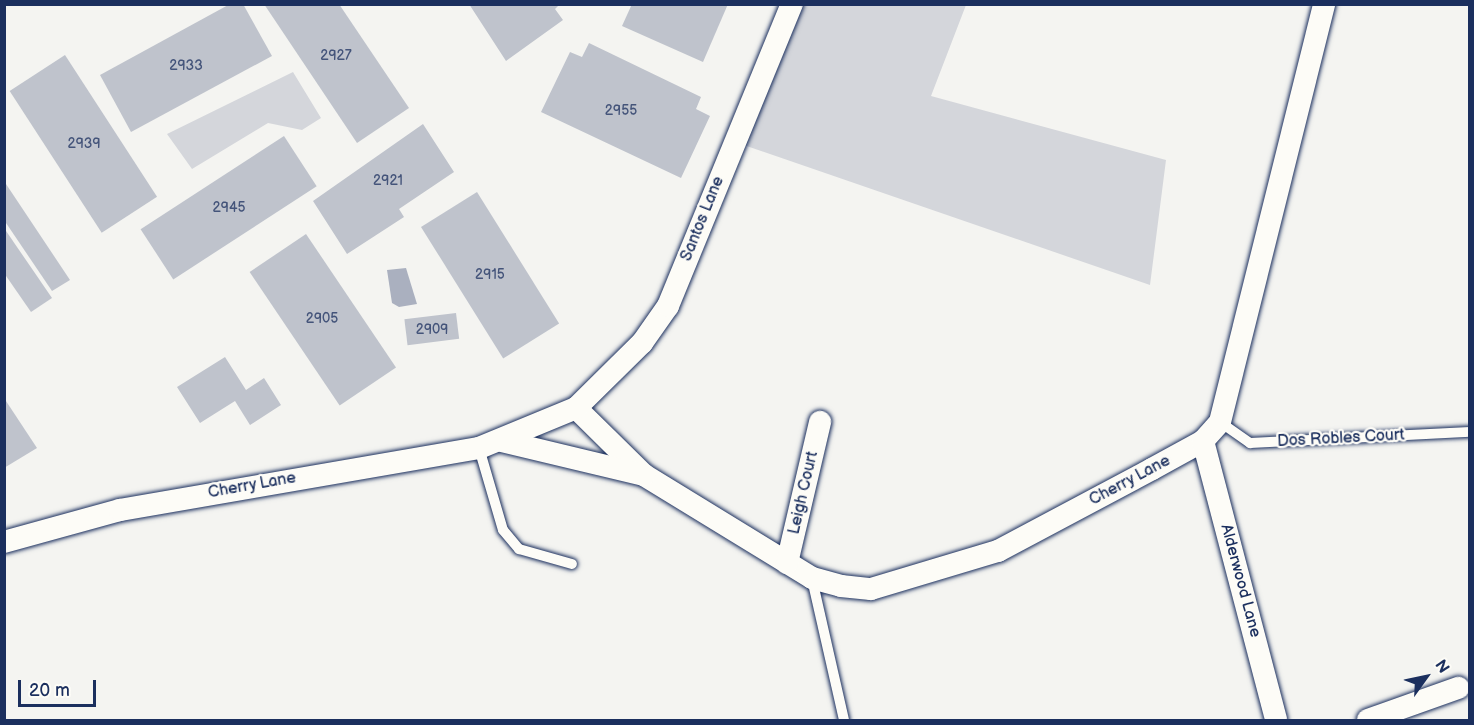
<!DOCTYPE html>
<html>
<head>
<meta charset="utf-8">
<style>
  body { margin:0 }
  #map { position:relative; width:1474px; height:725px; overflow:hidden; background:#f4f4f1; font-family:"Balsamiq Sans",sans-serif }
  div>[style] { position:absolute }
  .green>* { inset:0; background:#d4d6db }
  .water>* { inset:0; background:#aab0bf }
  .building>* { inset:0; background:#bfc3cc; transform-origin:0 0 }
  .roads { filter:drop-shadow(0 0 2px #1b2f5e) drop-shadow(0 0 2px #1b2f5e) }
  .lane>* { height:10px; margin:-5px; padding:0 5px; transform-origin:5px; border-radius:5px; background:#fdfcf7 }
  .street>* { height:22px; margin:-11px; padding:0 11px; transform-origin:11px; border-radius:11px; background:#fdfcf7 }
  span { translate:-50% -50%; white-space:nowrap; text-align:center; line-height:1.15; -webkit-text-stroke:4.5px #fdfcf7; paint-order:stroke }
  .number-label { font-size:14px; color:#44547a }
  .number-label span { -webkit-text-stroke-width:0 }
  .street-label { font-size:16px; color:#1b2f5e }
  .frame { position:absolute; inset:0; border:6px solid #1b2f5e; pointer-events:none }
  .north { position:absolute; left:1396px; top:647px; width:60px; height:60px; -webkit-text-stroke:4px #fdfcf7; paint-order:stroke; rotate:57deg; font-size:16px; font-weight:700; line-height:24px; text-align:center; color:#1b2f5e }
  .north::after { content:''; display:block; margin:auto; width:21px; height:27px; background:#1b2f5e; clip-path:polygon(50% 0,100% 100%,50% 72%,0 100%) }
  .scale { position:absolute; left:18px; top:680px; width:78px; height:27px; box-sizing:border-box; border:3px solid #1b2f5e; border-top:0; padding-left:8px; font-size:18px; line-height:21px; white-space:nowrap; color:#1b2f5e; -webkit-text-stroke:4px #fdfcf7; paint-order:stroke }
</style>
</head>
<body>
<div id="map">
  <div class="green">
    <div style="clip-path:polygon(792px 5px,966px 5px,931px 96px,1166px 160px,1150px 285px,735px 142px)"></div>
    <div style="clip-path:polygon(293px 72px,321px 118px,302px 130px,268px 123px,192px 169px,167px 134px)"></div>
  </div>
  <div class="water">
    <div style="clip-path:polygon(406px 268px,417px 304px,399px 307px,392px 303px,387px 270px)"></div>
  </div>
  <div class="building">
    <div style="clip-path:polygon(230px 4px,243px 4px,272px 56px,131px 132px,100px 75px)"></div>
    <div style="clip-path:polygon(264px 4px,339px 4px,409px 108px,357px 143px)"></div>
    <div style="clip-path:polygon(469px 4px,560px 4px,555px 9px,563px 20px,506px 61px)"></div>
    <div style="clip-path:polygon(632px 4px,728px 4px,703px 62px,622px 26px)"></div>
    <div style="clip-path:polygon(589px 43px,701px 97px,696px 109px,710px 116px,681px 178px,541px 112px,570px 52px,582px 57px)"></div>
    <div style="left:65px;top:55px;width:169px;height:66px;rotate:57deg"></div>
    <div style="clip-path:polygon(423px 124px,454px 172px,399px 209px,404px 217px,347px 254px,313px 201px)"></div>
    <div style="left:284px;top:136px;width:60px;height:171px;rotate:57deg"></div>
    <div style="clip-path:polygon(4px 181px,70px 280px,52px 291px,4px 220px)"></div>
    <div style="left:477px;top:192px;width:155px;height:66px;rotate:58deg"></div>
    <div style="clip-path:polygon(4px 228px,52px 298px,31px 312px,4px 273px)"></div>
    <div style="left:306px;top:234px;width:161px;height:68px;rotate:56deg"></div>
    <div style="left:456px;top:313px;width:26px;height:52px;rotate:83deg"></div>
    <div style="clip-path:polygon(225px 357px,246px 390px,264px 378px,281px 405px,250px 425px,235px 401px,200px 423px,177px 387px)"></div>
    <div style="clip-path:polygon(4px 398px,37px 448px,4px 468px)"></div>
  </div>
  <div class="roads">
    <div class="lane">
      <div style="left:1220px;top:422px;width:37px;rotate:35deg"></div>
      <div style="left:1250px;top:443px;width:220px;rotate:-2.9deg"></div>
      <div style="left:479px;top:448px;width:85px;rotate:73.7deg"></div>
      <div style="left:503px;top:530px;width:25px;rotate:50deg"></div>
      <div style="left:519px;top:549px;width:55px;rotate:15.8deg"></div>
      <div style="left:812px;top:579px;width:145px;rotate:77.2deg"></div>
    </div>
    <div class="street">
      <div style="left:576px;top:408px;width:95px;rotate:44.6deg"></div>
      <div style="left:644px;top:475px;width:197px;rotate:31.5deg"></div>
      <div style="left:812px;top:578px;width:30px;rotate:15deg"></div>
      <div style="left:841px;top:586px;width:30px;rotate:6deg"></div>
      <div style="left:871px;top:589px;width:133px;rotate:-16.7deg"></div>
      <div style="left:998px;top:551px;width:174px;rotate:-28deg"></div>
      <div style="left:1152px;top:469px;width:58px;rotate:-28.8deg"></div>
      <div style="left:1203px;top:441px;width:25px;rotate:-48deg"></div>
      <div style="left:1220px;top:422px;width:431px;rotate:-76deg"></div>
      <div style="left:502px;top:441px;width:146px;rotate:13.5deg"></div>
      <div style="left:1203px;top:441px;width:288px;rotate:75.3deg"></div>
      <div style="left:4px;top:542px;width:120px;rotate:-15.4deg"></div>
      <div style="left:120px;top:510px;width:364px;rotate:-9.8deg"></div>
      <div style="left:479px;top:448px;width:105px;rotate:-22.4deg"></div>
      <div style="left:576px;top:408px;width:93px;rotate:-44.6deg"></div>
      <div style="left:642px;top:343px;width:45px;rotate:-54.9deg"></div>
      <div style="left:668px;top:306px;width:326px;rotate:-67.7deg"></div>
      <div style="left:787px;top:563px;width:145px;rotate:-76.8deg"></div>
      <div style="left:1368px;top:720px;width:96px;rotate:-19.6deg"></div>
    </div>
  </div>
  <div class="number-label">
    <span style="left:336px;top:56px">2927</span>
    <span style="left:186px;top:66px">2933</span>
    <span style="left:621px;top:111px">2955</span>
    <span style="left:84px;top:144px">2939</span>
    <span style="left:388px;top:181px">2921</span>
    <span style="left:229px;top:208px">2945</span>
    <span style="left:490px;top:275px">2915</span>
    <span style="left:322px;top:319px">2905</span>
    <span style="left:432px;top:330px">2909</span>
  </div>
  <div class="street-label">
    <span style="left:703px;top:219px;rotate:-68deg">Santos Lane</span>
    <span style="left:1341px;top:439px;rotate:-3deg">Dos Robles Court</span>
    <span style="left:1130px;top:481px;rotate:-28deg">Cherry Lane</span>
    <span style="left:252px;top:486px;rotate:-10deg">Cherry Lane</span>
    <span style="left:804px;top:493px;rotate:-77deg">Leigh Court</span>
    <span style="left:1240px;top:581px;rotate:75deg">Alderwood Lane</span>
  </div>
  <div class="frame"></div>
  <div class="north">N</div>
  <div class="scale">20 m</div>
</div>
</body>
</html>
